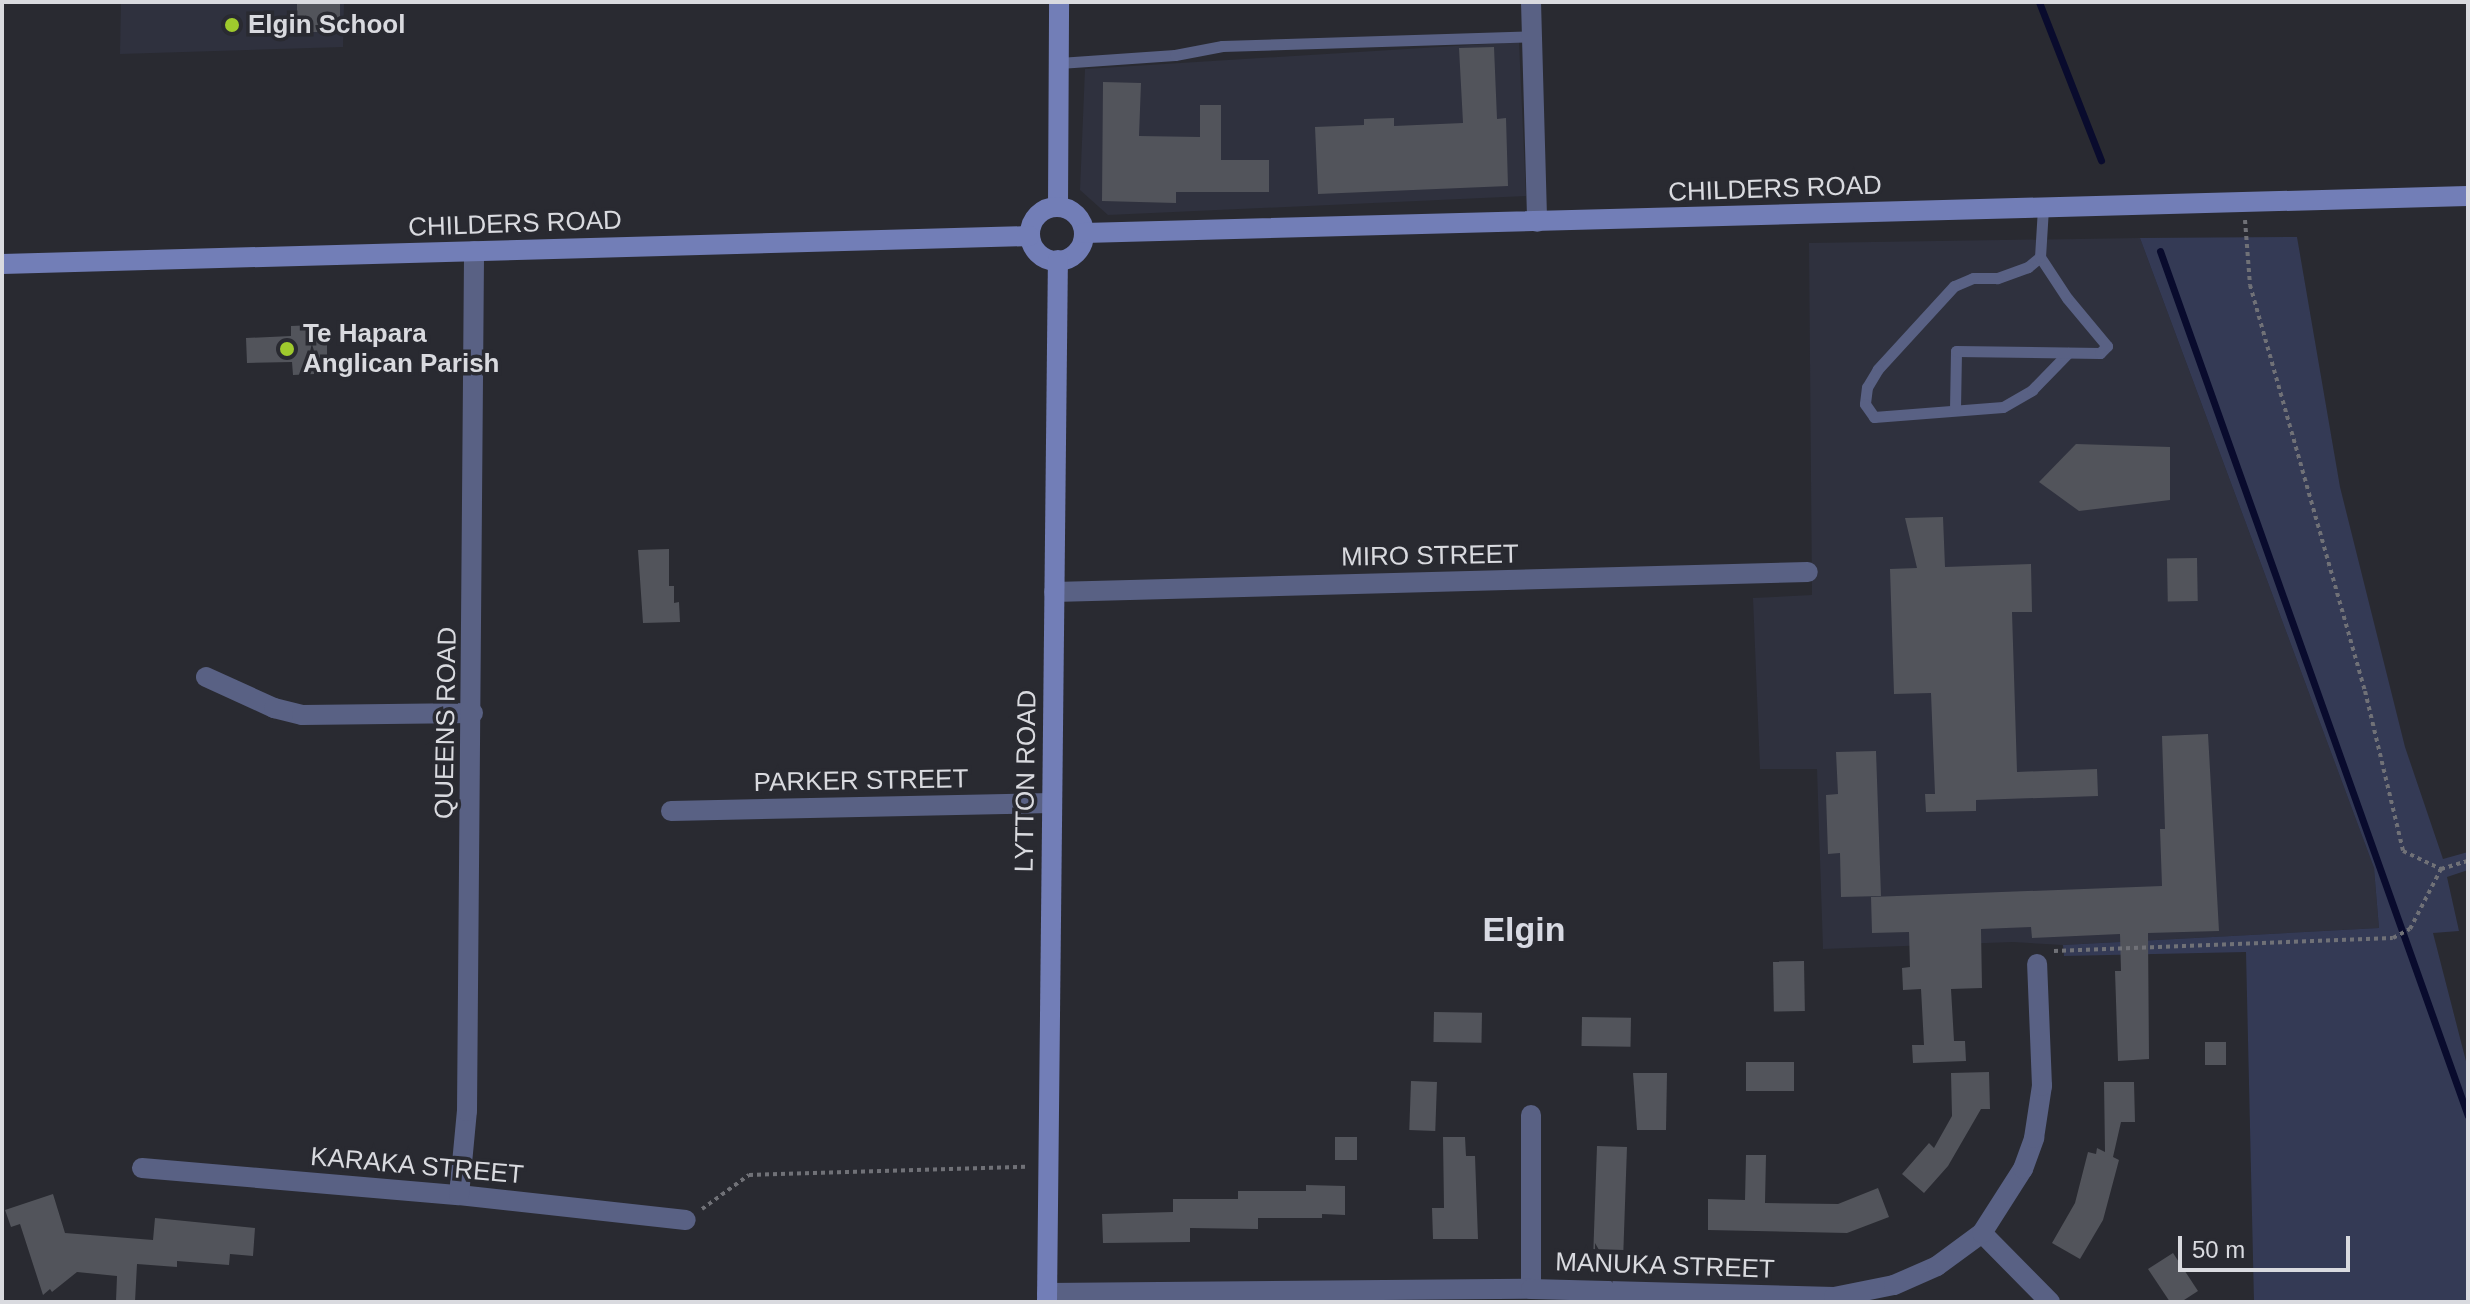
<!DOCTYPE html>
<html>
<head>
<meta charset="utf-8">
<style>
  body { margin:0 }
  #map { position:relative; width:2470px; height:1304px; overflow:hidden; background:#292a31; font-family:Helvetica,sans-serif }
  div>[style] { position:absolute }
  .built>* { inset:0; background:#2f313e }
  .green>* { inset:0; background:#343a55 }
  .stream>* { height:7px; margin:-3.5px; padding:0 3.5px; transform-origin:3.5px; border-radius:3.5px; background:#090b2d }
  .building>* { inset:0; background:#52545b; transform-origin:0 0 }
  .path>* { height:4px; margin-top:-2px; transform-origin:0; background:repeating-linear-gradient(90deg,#707177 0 4px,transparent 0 8px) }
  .lane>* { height:11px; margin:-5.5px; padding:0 5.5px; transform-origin:5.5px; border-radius:5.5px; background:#596184 }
  .street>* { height:20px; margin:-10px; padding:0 10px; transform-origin:10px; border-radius:10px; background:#596184 }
  .secondary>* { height:20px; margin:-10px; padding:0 10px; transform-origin:10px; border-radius:10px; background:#727eb7 }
  .secondary>.ring { margin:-10px; padding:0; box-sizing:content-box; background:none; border:20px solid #727eb7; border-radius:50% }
  .dots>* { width:22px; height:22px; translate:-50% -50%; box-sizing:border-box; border:4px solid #292a31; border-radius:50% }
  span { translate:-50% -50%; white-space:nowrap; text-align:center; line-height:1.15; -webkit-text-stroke:7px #292a31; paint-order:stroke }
  .poi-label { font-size:26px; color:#d9dadf; font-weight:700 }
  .left { translate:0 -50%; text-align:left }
  .street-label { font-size:26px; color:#d9dadf }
  .district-label { font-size:34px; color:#d8dae3; font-weight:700 }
  .frame { position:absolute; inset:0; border:4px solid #d9dadf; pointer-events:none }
  .scale { position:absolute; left:2178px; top:1236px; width:172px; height:36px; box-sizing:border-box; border:4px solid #d9dadf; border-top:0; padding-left:10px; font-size:24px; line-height:28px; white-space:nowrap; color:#d9dadf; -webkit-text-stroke:6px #292a31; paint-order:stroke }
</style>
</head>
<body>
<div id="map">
  <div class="built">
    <div style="clip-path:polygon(121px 2px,344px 2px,343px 47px,120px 54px)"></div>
    <div style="clip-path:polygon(1519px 42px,1526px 196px,1108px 215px,1080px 190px,1085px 69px)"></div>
    <div style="clip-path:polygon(2140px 238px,2374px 868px,2379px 928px,2063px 945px,2013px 942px,1823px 949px,1817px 769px,1760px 769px,1753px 598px,1812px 595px,1809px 243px)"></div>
  </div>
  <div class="green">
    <div style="clip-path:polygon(2297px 237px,2340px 487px,2405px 747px,2443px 859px,2468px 852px,2468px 870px,2447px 877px,2459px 931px,2433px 933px,2468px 1069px,2468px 1302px,2254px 1302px,2246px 952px,2064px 956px,2063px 945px,2379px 928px,2374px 868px,2140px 238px)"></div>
  </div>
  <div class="stream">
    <div style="left:2039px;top:2px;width:170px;rotate:68.6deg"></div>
    <div style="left:2160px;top:251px;width:918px;rotate:70.4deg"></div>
  </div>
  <div class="building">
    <div style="left:297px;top:2px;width:43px;height:30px"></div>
    <div style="clip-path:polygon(1494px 47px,1497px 119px,1506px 118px,1508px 186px,1318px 194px,1315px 127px,1364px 125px,1364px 119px,1394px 118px,1394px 126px,1463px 123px,1459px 48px)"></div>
    <div style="clip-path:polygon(1103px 82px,1141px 83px,1139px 136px,1200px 137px,1200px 105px,1221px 105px,1221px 160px,1269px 160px,1269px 192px,1176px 192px,1176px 203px,1102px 201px)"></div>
    <div style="clip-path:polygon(314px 325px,314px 337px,327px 337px,327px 361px,314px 361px,314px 374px,293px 375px,292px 362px,247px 363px,246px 338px,291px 336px,291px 326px)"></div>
    <div style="clip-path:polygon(2076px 444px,2170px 447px,2170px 500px,2079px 511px,2039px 482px)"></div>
    <div style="clip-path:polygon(1943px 517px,1945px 567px,2031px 564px,2032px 612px,2012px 612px,2017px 772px,2097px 769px,2098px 796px,1976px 800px,1976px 811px,1926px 812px,1925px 794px,1935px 794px,1931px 693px,1894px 694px,1890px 569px,1917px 568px,1905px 518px)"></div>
    <div style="clip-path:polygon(669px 549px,669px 586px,674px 586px,674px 603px,679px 602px,680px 622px,643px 623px,638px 550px)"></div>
    <div style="left:2197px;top:558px;width:43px;height:30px;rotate:89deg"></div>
    <div style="clip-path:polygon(2208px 734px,2219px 931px,2148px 933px,2149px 1059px,2118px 1061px,2115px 971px,2121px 971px,2120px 934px,2032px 938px,2031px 927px,1981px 929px,1982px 988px,1951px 989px,1954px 1041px,1965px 1041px,1966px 1061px,1913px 1063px,1912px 1045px,1924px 1045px,1921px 989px,1903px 990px,1902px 968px,1910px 967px,1909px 932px,1872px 933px,1871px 897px,2162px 886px,2160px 829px,2165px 829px,2162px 736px)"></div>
    <div style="clip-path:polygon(1876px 751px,1881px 896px,1841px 897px,1840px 853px,1828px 854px,1826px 795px,1838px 794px,1836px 752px)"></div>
    <div style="left:1804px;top:961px;width:50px;height:31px;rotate:89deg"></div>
    <div style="left:1434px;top:1012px;width:48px;height:30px;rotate:1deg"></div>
    <div style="left:1582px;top:1017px;width:49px;height:29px;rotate:1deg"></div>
    <div style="left:2205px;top:1042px;width:21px;height:23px"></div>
    <div style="left:1794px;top:1062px;width:29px;height:48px;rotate:90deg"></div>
    <div style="clip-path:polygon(1989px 1072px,1990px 1109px,1981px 1109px,1948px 1166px,1924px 1193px,1902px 1174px,1929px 1143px,1934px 1148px,1952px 1116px,1951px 1073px)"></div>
    <div style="clip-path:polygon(1633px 1073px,1667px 1073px,1666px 1130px,1637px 1130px)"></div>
    <div style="left:1411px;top:1081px;width:26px;height:49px;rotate:2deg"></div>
    <div style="clip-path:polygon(2104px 1082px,2134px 1082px,2135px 1122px,2121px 1122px,2113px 1157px,2119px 1160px,2103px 1220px,2080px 1259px,2052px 1243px,2075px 1203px,2088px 1152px,2096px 1154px,2097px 1148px,2105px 1152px)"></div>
    <div style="left:1335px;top:1137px;width:22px;height:23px"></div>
    <div style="clip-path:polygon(1443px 1137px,1465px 1137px,1466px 1156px,1475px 1156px,1478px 1239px,1433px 1239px,1432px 1208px,1444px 1208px)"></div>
    <div style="left:1597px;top:1146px;width:30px;height:103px;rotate:2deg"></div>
    <div style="clip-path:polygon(1746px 1155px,1766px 1155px,1765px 1203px,1838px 1204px,1878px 1188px,1889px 1217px,1847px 1233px,1708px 1230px,1708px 1199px,1745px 1200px)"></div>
    <div style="clip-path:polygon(1306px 1185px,1345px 1186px,1345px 1215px,1322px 1214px,1322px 1218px,1258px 1218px,1258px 1229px,1190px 1228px,1190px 1242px,1103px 1243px,1102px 1214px,1173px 1212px,1173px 1199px,1238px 1199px,1238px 1191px,1306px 1191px)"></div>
    <div style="clip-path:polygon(53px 1194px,65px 1233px,153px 1240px,155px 1218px,255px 1228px,253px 1256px,230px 1254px,229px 1265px,177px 1261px,177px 1267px,137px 1264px,135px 1302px,116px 1301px,117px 1276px,77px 1272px,52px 1292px,50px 1289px,43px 1295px,20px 1224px,11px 1227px,5px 1210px)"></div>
    <div style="clip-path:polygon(2173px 1253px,2198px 1291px,2181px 1302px,2170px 1302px,2148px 1269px)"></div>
  </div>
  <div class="path">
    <div style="left:2245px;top:220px;width:65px;rotate:85.6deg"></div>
    <div style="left:2250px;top:285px;width:422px;rotate:74.2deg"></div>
    <div style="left:2365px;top:691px;width:164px;rotate:76.6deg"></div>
    <div style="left:2403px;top:851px;width:42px;rotate:25.3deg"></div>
    <div style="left:2441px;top:869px;width:28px;rotate:-17deg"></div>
    <div style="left:2054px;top:951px;width:339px;rotate:-2.2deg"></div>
    <div style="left:2393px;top:938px;width:19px;rotate:-28deg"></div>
    <div style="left:2410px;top:929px;width:68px;rotate:-62.7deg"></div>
    <div style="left:702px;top:1209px;width:58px;rotate:-35.9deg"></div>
    <div style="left:749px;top:1175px;width:277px;rotate:-1.7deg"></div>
  </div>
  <div class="lane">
    <div style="left:1059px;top:63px;width:116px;rotate:-3.9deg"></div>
    <div style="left:1175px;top:55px;width:48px;rotate:-10.8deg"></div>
    <div style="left:1222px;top:46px;width:310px;rotate:-1.8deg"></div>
    <div style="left:2040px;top:257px;width:16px;rotate:140deg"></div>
    <div style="left:2028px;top:267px;width:33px;rotate:160deg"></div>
    <div style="left:1997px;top:278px;width:24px;rotate:180deg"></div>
    <div style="left:1973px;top:278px;width:21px;rotate:157deg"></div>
    <div style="left:1954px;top:286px;width:113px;rotate:132.5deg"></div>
    <div style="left:1878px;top:369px;width:21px;rotate:121deg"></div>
    <div style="left:1867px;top:387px;width:17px;rotate:97deg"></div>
    <div style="left:1865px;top:404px;width:16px;rotate:55deg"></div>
    <div style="left:1874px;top:417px;width:129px;rotate:-4.4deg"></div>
    <div style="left:2003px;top:407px;width:34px;rotate:-30deg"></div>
    <div style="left:2032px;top:390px;width:52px;rotate:-45.8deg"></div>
    <div style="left:1955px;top:409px;width:58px;rotate:-89deg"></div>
    <div style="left:1956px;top:351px;width:144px;rotate:0.8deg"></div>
    <div style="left:2100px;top:353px;width:10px;rotate:-45deg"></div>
    <div style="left:2107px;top:346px;width:62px;rotate:-129.8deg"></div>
    <div style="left:2067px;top:298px;width:49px;rotate:-123.4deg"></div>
    <div style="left:2040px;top:257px;width:49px;rotate:-86.5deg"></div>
  </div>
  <div class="street">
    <div style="left:1531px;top:2px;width:220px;rotate:88.4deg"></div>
    <div style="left:1054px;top:592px;width:754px;rotate:-1.52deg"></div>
    <div style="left:206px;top:677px;width:75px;rotate:24.5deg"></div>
    <div style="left:274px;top:708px;width:29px;rotate:14deg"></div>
    <div style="left:302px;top:715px;width:171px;rotate:-0.7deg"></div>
    <div style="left:671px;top:811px;width:380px;rotate:-1.2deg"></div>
    <div style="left:1531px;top:1115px;width:174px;rotate:90deg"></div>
    <div style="left:142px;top:1168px;width:318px;rotate:4.9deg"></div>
    <div style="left:459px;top:1195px;width:228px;rotate:6.3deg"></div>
    <div style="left:459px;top:1195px;width:84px;rotate:-84.6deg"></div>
    <div style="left:467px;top:1111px;width:860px;rotate:-89.53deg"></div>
    <div style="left:1982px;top:1233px;width:97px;rotate:45.4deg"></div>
    <div style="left:1047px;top:1293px;width:484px;rotate:-0.5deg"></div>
    <div style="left:1531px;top:1289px;width:303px;rotate:1.5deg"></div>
    <div style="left:1834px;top:1297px;width:61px;rotate:-11.3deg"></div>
    <div style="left:1894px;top:1285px;width:47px;rotate:-23.8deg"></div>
    <div style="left:1937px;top:1266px;width:56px;rotate:-36.3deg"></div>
    <div style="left:1982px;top:1233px;width:76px;rotate:-57.4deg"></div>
    <div style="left:2023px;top:1169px;width:33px;rotate:-70deg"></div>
    <div style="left:2034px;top:1138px;width:53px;rotate:-81.3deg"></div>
    <div style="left:2042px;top:1086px;width:122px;rotate:-92.3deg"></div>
  </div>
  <div class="secondary">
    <div style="left:1058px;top:207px;width:205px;rotate:-89.7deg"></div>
    <div class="ring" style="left:1030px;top:207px;width:34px;height:34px"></div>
    <div style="left:1084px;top:233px;width:1384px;rotate:-1.53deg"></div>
    <div style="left:2px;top:264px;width:1028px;rotate:-1.56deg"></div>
    <div style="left:1047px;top:1302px;width:1042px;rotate:-89.4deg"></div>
  </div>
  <div class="dots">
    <div style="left:232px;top:25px;background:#9fca2d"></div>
    <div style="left:287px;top:349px;background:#9fca2d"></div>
  </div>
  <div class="poi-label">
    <span class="left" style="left:248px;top:25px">Elgin School</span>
    <span class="left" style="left:303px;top:349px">Te Hapara<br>Anglican Parish</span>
  </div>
  <div class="street-label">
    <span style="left:1775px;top:189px;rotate:-2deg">CHILDERS ROAD</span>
    <span style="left:515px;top:224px;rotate:-2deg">CHILDERS ROAD</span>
    <span style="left:1430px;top:556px;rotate:-1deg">MIRO STREET</span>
    <span style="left:446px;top:723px;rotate:-89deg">QUEENS ROAD</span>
    <span style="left:861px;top:781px;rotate:-1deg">PARKER STREET</span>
    <span style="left:1026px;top:781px;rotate:-89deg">LYTTON ROAD</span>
    <span style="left:417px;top:1166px;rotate:5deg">KARAKA STREET</span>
    <span style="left:1665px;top:1266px;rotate:2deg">MANUKA STREET</span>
  </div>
  <div class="district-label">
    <span style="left:1524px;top:930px">Elgin</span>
  </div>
  <div class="frame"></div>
  <div class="scale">50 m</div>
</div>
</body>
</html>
